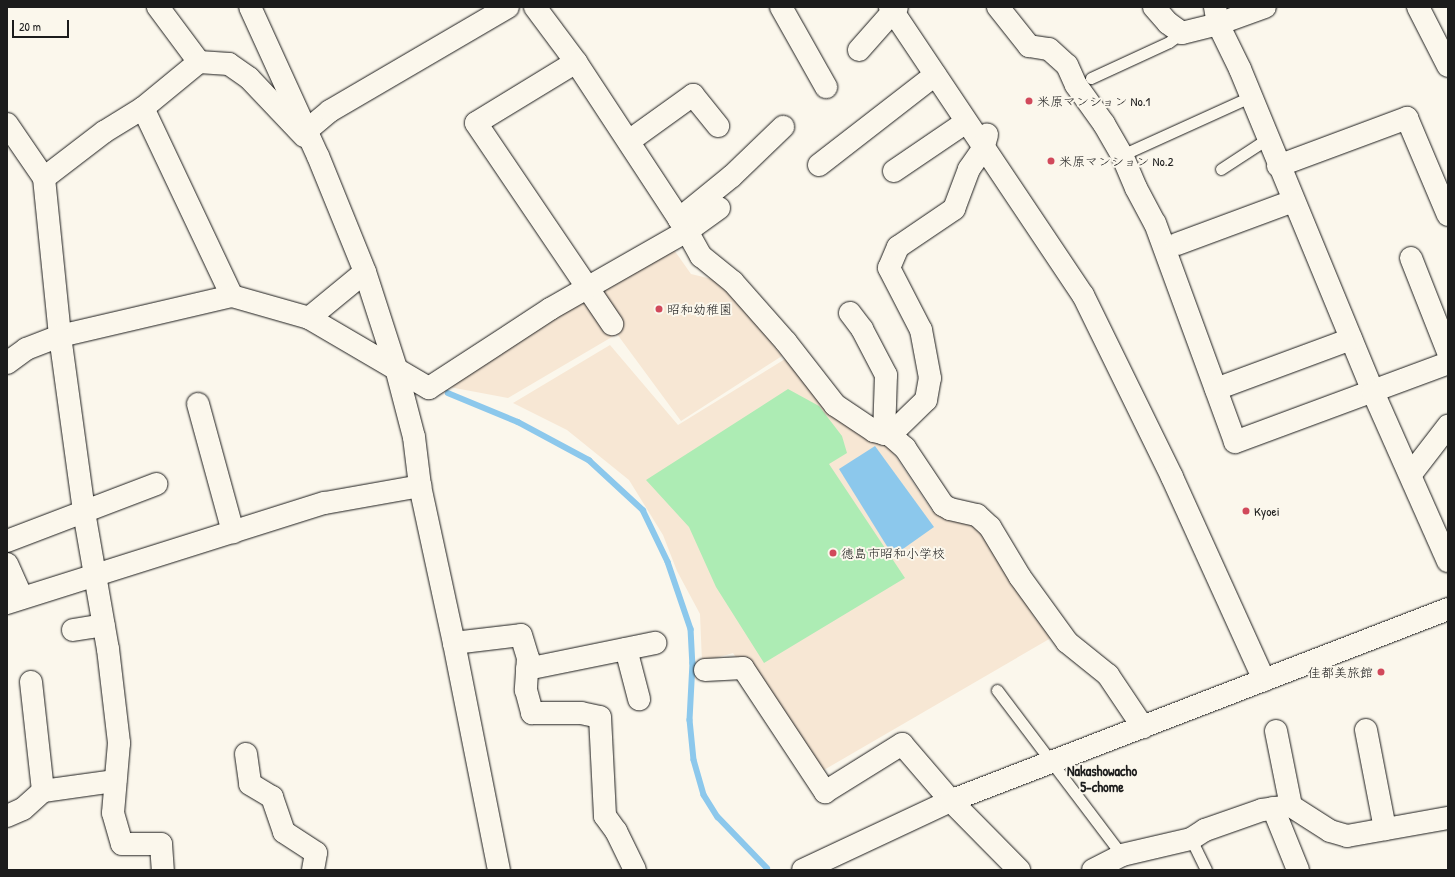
<!DOCTYPE html>
<html>
<head>
<meta charset="utf-8">
<style>
  body { margin:0 }
  #map { position:relative; width:1455px; height:877px; overflow:hidden; background:#fbf7ec; font-family:"Patrick Hand","Klee One",sans-serif }
  div>[style] { position:absolute }
  .built>* { inset:0; background:#f7e7d4 }
  .green>* { inset:0; background:#adecb4 }
  .water>* { inset:0; background:#8cc8ec }
  .stream>* { height:5.5px; margin:-2.75px; padding:0 2.75px; transform-origin:2.75px; border-radius:2.75px; background:#8cc8ec }
  .roads { filter:drop-shadow(0 0 1px #1c1c1c) drop-shadow(0 0 1px #1c1c1c) }
  .service>* { height:11px; margin:-5.5px; padding:0 5.5px; transform-origin:5.5px; border-radius:5.5px; background:#fbf7ec }
  .minor>* { height:22px; margin:-11px; padding:0 11px; transform-origin:11px; border-radius:11px; background:#fbf7ec }
  .dots>* { width:11px; height:11px; translate:-50% -50%; box-sizing:border-box; border:2px solid #fbf7ec; border-radius:50% }
  span { translate:-50% -50%; white-space:nowrap; text-align:center; line-height:1.15; -webkit-text-stroke:4px #fbf7ec; paint-order:stroke }
  .poi-label { font-size:13px; color:#1c1c1c }
  .left { translate:0 -50%; text-align:left }
  .right { translate:-100% -50%; text-align:right }
  .neighbourhood-label { font-size:14px; color:#1c1c1c; font-weight:700 }
  .frame { position:absolute; inset:0; border:8px solid #1c1c1c; pointer-events:none }
  .scale { position:absolute; left:12px; top:20px; width:57px; height:18px; box-sizing:border-box; border:2px solid #1c1c1c; border-top:0; padding-left:5px; font-size:12px; line-height:14px; white-space:nowrap; color:#1c1c1c; -webkit-text-stroke:3px #fbf7ec; paint-order:stroke }
</style>
</head>
<body>
<div id="map">
  <div class="built">
    <div style="clip-path:polygon(672px 247px,691px 274px,724px 282px,782px 356px,681px 421px,617px 334px,508px 398px,444px 386px)"></div>
    <div style="clip-path:polygon(610px 345px,678px 425px,790px 356px,890px 448px,932px 511px,973px 517px,1034px 616px,1051px 638px,817px 774px,733px 653px,702px 662px,700px 614px,677px 571px,663px 535px,629px 480px,567px 430px,513px 403px)"></div>
  </div>
  <div class="green">
    <div style="clip-path:polygon(788px 389px,819px 406px,842px 436px,847px 453px,829px 464px,905px 578px,764px 663px,716px 587px,689px 527px,646px 480px)"></div>
  </div>
  <div class="water">
    <div style="clip-path:polygon(875px 446px,934px 527px,893px 556px,839px 469px)"></div>
  </div>
  <div class="stream">
    <div style="left:448px;top:393px;width:76px;rotate:22.5deg"></div>
    <div style="left:518px;top:422px;width:81px;rotate:28.2deg"></div>
    <div style="left:589px;top:460px;width:74px;rotate:42.8deg"></div>
    <div style="left:643px;top:510px;width:58px;rotate:64.3deg"></div>
    <div style="left:668px;top:562px;width:71px;rotate:71.1deg"></div>
    <div style="left:691px;top:629px;width:34px;rotate:87deg"></div>
    <div style="left:693px;top:663px;width:57px;rotate:93deg"></div>
    <div style="left:690px;top:720px;width:40px;rotate:84.3deg"></div>
    <div style="left:694px;top:760px;width:36px;rotate:74deg"></div>
    <div style="left:704px;top:795px;width:26px;rotate:58deg"></div>
    <div style="left:718px;top:817px;width:71px;rotate:46.1deg"></div>
  </div>
  <div class="roads">
    <div class="service">
      <div style="left:1091px;top:78px;width:86px;rotate:-24.8deg"></div>
      <div style="left:1169px;top:42px;width:16px;rotate:-35deg"></div>
      <div style="left:1122px;top:155px;width:141px;rotate:-24.4deg"></div>
      <div style="left:1221px;top:169px;width:55px;rotate:-33.1deg"></div>
      <div style="left:997px;top:690px;width:207px;rotate:52.9deg"></div>
      <div style="left:1191px;top:839px;width:34px;rotate:64deg"></div>
    </div>
    <div class="minor">
      <div style="left:158px;top:7px;width:69px;rotate:53.3deg"></div>
      <div style="left:199px;top:62px;width:30px;rotate:4deg"></div>
      <div style="left:229px;top:64px;width:24px;rotate:35deg"></div>
      <div style="left:249px;top:78px;width:80px;rotate:46.5deg"></div>
      <div style="left:250px;top:7px;width:164px;rotate:65.5deg"></div>
      <div style="left:318px;top:156px;width:125px;rotate:67.9deg"></div>
      <div style="left:365px;top:272px;width:101px;rotate:72.1deg"></div>
      <div style="left:396px;top:368px;width:71px;rotate:75.4deg"></div>
      <div style="left:414px;top:437px;width:49px;rotate:83deg"></div>
      <div style="left:420px;top:486px;width:161px;rotate:77.8deg"></div>
      <div style="left:454px;top:643px;width:231px;rotate:78.8deg"></div>
      <div style="left:535px;top:7px;width:69px;rotate:53.3deg"></div>
      <div style="left:576px;top:62px;width:188px;rotate:56.7deg"></div>
      <div style="left:781px;top:7px;width:92px;rotate:60.6deg"></div>
      <div style="left:890px;top:7px;width:347px;rotate:56.2deg"></div>
      <div style="left:1083px;top:295px;width:203px;rotate:63.9deg"></div>
      <div style="left:1172px;top:477px;width:223px;rotate:65.6deg"></div>
      <div style="left:998px;top:7px;width:50px;rotate:51.5deg"></div>
      <div style="left:1029px;top:46px;width:20px;rotate:9deg"></div>
      <div style="left:1049px;top:49px;width:24px;rotate:42deg"></div>
      <div style="left:1067px;top:65px;width:22px;rotate:66deg"></div>
      <div style="left:1076px;top:85px;width:48px;rotate:54.3deg"></div>
      <div style="left:1104px;top:124px;width:36px;rotate:60deg"></div>
      <div style="left:1122px;top:155px;width:36px;rotate:67deg"></div>
      <div style="left:1136px;top:188px;width:40px;rotate:62deg"></div>
      <div style="left:1155px;top:223px;width:233px;rotate:69.9deg"></div>
      <div style="left:1235px;top:442px;width:227px;rotate:-20.3deg"></div>
      <div style="left:1154px;top:7px;width:21px;rotate:49deg"></div>
      <div style="left:1168px;top:23px;width:17px;rotate:36deg"></div>
      <div style="left:1182px;top:33px;width:37px;rotate:-14deg"></div>
      <div style="left:1218px;top:24px;width:50px;rotate:-19.9deg"></div>
      <div style="left:1215px;top:7px;width:17px;rotate:80deg"></div>
      <div style="left:1218px;top:24px;width:50px;rotate:63.9deg"></div>
      <div style="left:1240px;top:69px;width:349px;rotate:67.6deg"></div>
      <div style="left:1373px;top:392px;width:185px;rotate:66.1deg"></div>
      <div style="left:1418px;top:7px;width:66px;rotate:63deg"></div>
      <div style="left:859px;top:50px;width:57px;rotate:-48.5deg"></div>
      <div style="left:576px;top:62px;width:117px;rotate:148.6deg"></div>
      <div style="left:476px;top:123px;width:243px;rotate:55.9deg"></div>
      <div style="left:143px;top:108px;width:208px;rotate:64.7deg"></div>
      <div style="left:7px;top:124px;width:65px;rotate:55.6deg"></div>
      <div style="left:44px;top:178px;width:76px;rotate:-37.5deg"></div>
      <div style="left:104px;top:132px;width:46px;rotate:-31.6deg"></div>
      <div style="left:143px;top:108px;width:72px;rotate:-39.4deg"></div>
      <div style="left:306px;top:131px;width:31px;rotate:-40deg"></div>
      <div style="left:330px;top:111px;width:206px;rotate:-30.3deg"></div>
      <div style="left:629px;top:141px;width:79px;rotate:-35.7deg"></div>
      <div style="left:693px;top:95px;width:40px;rotate:51deg"></div>
      <div style="left:819px;top:165px;width:147px;rotate:-37.8deg"></div>
      <div style="left:1278px;top:166px;width:138px;rotate:-20.4deg"></div>
      <div style="left:1407px;top:118px;width:105px;rotate:67.1deg"></div>
      <div style="left:894px;top:171px;width:87px;rotate:-34.2deg"></div>
      <div style="left:44px;top:178px;width:159px;rotate:84.2deg"></div>
      <div style="left:60px;top:336px;width:178px;rotate:82.2deg"></div>
      <div style="left:84px;top:512px;width:139px;rotate:80.1deg"></div>
      <div style="left:108px;top:649px;width:95px;rotate:83.3deg"></div>
      <div style="left:119px;top:743px;width:70px;rotate:94.9deg"></div>
      <div style="left:113px;top:813px;width:32px;rotate:74deg"></div>
      <div style="left:122px;top:844px;width:39px"></div>
      <div style="left:161px;top:844px;width:26px;rotate:86deg"></div>
      <div style="left:719px;top:208px;width:39px;rotate:144deg"></div>
      <div style="left:687px;top:231px;width:29px;rotate:61deg"></div>
      <div style="left:701px;top:256px;width:41px;rotate:39.1deg"></div>
      <div style="left:733px;top:282px;width:80px;rotate:48.5deg"></div>
      <div style="left:786px;top:342px;width:80px;rotate:52.1deg"></div>
      <div style="left:835px;top:405px;width:47px;rotate:33.7deg"></div>
      <div style="left:874px;top:431px;width:16px;rotate:14deg"></div>
      <div style="left:890px;top:435px;width:20px;rotate:41deg"></div>
      <div style="left:905px;top:448px;width:69px;rotate:56.3deg"></div>
      <div style="left:943px;top:505px;width:8px;rotate:30deg"></div>
      <div style="left:950px;top:509px;width:28px;rotate:13deg"></div>
      <div style="left:977px;top:515px;width:18px;rotate:43deg"></div>
      <div style="left:990px;top:527px;width:58px;rotate:59deg"></div>
      <div style="left:1020px;top:577px;width:80px;rotate:54.1deg"></div>
      <div style="left:1067px;top:642px;width:53px;rotate:38.8deg"></div>
      <div style="left:1108px;top:675px;width:63px;rotate:56.1deg"></div>
      <div style="left:1177px;top:244px;width:124px;rotate:-20.3deg"></div>
      <div style="left:1411px;top:258px;width:101px;rotate:68.5deg"></div>
      <div style="left:850px;top:313px;width:20px;rotate:53deg"></div>
      <div style="left:862px;top:329px;width:52px;rotate:62.4deg"></div>
      <div style="left:886px;top:375px;width:59px;rotate:91.9deg"></div>
      <div style="left:309px;top:318px;width:72px;rotate:-39.4deg"></div>
      <div style="left:7px;top:363px;width:24px;rotate:-36deg"></div>
      <div style="left:26px;top:349px;width:36px;rotate:-21deg"></div>
      <div style="left:60px;top:336px;width:177px;rotate:-13.1deg"></div>
      <div style="left:232px;top:296px;width:80px;rotate:15.9deg"></div>
      <div style="left:309px;top:318px;width:139px;rotate:30.3deg"></div>
      <div style="left:429px;top:388px;width:145px;rotate:-33.1deg"></div>
      <div style="left:550px;top:309px;width:158px;rotate:-29.7deg"></div>
      <div style="left:687px;top:231px;width:14px;rotate:-124deg"></div>
      <div style="left:679px;top:219px;width:68px;rotate:-39.1deg"></div>
      <div style="left:732px;top:176px;width:71px;rotate:-43.9deg"></div>
      <div style="left:1216px;top:389px;width:144px;rotate:-20.3deg"></div>
      <div style="left:198px;top:404px;width:133px;rotate:74.7deg"></div>
      <div style="left:890px;top:435px;width:50px;rotate:-44.2deg"></div>
      <div style="left:926px;top:400px;width:22px;rotate:-80deg"></div>
      <div style="left:930px;top:378px;width:49px;rotate:-100.6deg"></div>
      <div style="left:921px;top:330px;width:70px;rotate:-117.3deg"></div>
      <div style="left:889px;top:268px;width:23px;rotate:-67deg"></div>
      <div style="left:898px;top:247px;width:68px;rotate:-34.2deg"></div>
      <div style="left:954px;top:209px;width:43px;rotate:-69.4deg"></div>
      <div style="left:969px;top:169px;width:24px;rotate:-55deg"></div>
      <div style="left:983px;top:149px;width:15px;rotate:-74deg"></div>
      <div style="left:1411px;top:474px;width:61px;rotate:-52.4deg"></div>
      <div style="left:7px;top:541px;width:160px;rotate:-20.9deg"></div>
      <div style="left:7px;top:564px;width:37px;rotate:66deg"></div>
      <div style="left:7px;top:603px;width:333px;rotate:-17.5deg"></div>
      <div style="left:325px;top:503px;width:97px;rotate:-10.1deg"></div>
      <div style="left:73px;top:630px;width:31px;rotate:-9deg"></div>
      <div style="left:454px;top:643px;width:67px;rotate:-6.8deg"></div>
      <div style="left:521px;top:635px;width:24px;rotate:73deg"></div>
      <div style="left:528px;top:658px;width:32px;rotate:94deg"></div>
      <div style="left:526px;top:690px;width:24px;rotate:75deg"></div>
      <div style="left:532px;top:713px;width:49px"></div>
      <div style="left:581px;top:713px;width:19px;rotate:12deg"></div>
      <div style="left:600px;top:717px;width:99px;rotate:87.1deg"></div>
      <div style="left:605px;top:816px;width:19px;rotate:54deg"></div>
      <div style="left:616px;top:831px;width:43px;rotate:64deg"></div>
      <div style="left:626px;top:649px;width:52px;rotate:75.4deg"></div>
      <div style="left:527px;top:669px;width:131px;rotate:-11.5deg"></div>
      <div style="left:705px;top:670px;width:38px;rotate:-3deg"></div>
      <div style="left:743px;top:668px;width:149px;rotate:56.5deg"></div>
      <div style="left:825px;top:792px;width:91px;rotate:-31.9deg"></div>
      <div style="left:902px;top:744px;width:75px;rotate:49.3deg"></div>
      <div style="left:951px;top:801px;width:97px;rotate:45.4deg"></div>
      <div style="left:31px;top:682px;width:110px;rotate:83.7deg"></div>
      <div style="left:1366px;top:730px;width:101px;rotate:79.1deg"></div>
      <div style="left:1276px;top:731px;width:76px;rotate:78.7deg"></div>
      <div style="left:246px;top:754px;width:30px;rotate:82deg"></div>
      <div style="left:250px;top:784px;width:26px;rotate:31deg"></div>
      <div style="left:272px;top:797px;width:37px;rotate:71deg"></div>
      <div style="left:284px;top:832px;width:38px;rotate:33deg"></div>
      <div style="left:316px;top:853px;width:17px;rotate:100deg"></div>
      <div style="left:1273px;top:808px;width:67px;rotate:68deg"></div>
      <div style="left:7px;top:816px;width:17px;rotate:-24deg"></div>
      <div style="left:23px;top:809px;width:27px;rotate:-42deg"></div>
      <div style="left:43px;top:791px;width:73px;rotate:-7.9deg"></div>
      <div style="left:803px;top:870px;width:162px;rotate:-25.1deg"></div>
      <div style="left:950px;top:801px;width:534px;rotate:-21.08deg"></div>
      <div style="left:1093px;top:870px;width:33px;rotate:-27deg"></div>
      <div style="left:1122px;top:855px;width:71px;rotate:-13.1deg"></div>
      <div style="left:1191px;top:839px;width:17px;rotate:-33deg"></div>
      <div style="left:1205px;top:830px;width:60px;rotate:-19.3deg"></div>
      <div style="left:1262px;top:810px;width:29px;rotate:-8deg"></div>
      <div style="left:1291px;top:806px;width:46px;rotate:32.7deg"></div>
      <div style="left:1330px;top:831px;width:18px;rotate:16deg"></div>
      <div style="left:1347px;top:836px;width:103px;rotate:-10.1deg"></div>
    </div>
  </div>
  <div class="dots">
    <div style="left:1029px;top:101px;background:#d1495b"></div>
    <div style="left:1051px;top:161px;background:#d1495b"></div>
    <div style="left:659px;top:309px;background:#d1495b"></div>
    <div style="left:1246px;top:511px;background:#d1495b"></div>
    <div style="left:833px;top:553px;background:#d1495b"></div>
    <div style="left:1381px;top:672px;background:#d1495b"></div>
  </div>
  <div class="poi-label">
    <span class="left" style="left:1037px;top:101px">米原マンション No.1</span>
    <span class="left" style="left:1059px;top:161px">米原マンション No.2</span>
    <span class="left" style="left:667px;top:309px">昭和幼稚園</span>
    <span class="left" style="left:1254px;top:511px">Kyoei</span>
    <span class="left" style="left:841px;top:553px">徳島市昭和小学校</span>
    <span class="right" style="left:1373px;top:672px">佳都美旅館</span>
  </div>
  <div class="neighbourhood-label">
    <span style="left:1102px;top:779px">Nakashowacho<br>5-chome</span>
  </div>
  <div class="frame"></div>
  <div class="scale">20 m</div>
</div>
</body>
</html>
